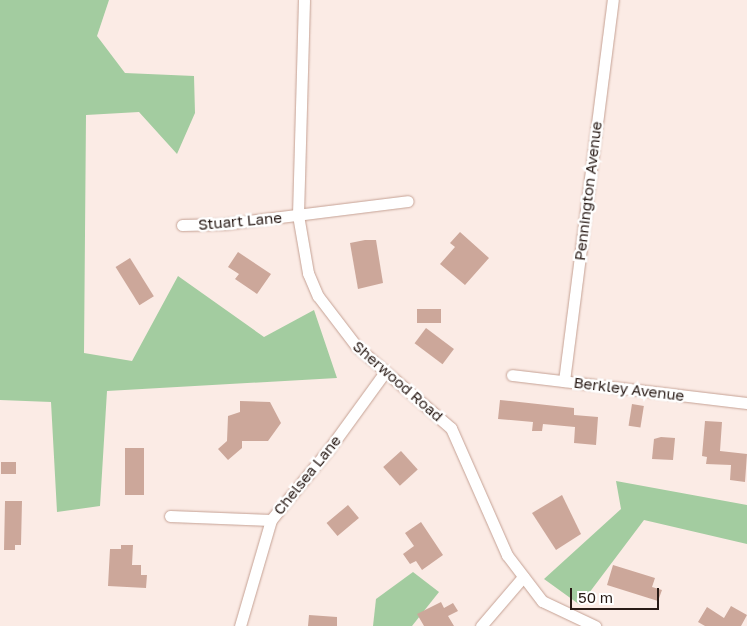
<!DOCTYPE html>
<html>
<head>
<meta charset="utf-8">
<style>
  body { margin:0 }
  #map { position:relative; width:747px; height:626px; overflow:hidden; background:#fbebe5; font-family:"Golos Text",sans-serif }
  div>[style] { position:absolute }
  .green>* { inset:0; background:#a3cca0 }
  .building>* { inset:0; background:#cca79a; transform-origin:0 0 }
  .roads { filter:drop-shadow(0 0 1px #c5a194) drop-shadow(0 0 1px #c5a194) }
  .minor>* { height:11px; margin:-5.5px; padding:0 5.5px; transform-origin:5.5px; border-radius:5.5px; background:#fff }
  span { translate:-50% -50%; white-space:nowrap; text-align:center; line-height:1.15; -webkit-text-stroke:5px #fff; paint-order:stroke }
  .street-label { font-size:15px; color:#291b16 }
  .scale { position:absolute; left:570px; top:588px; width:89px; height:22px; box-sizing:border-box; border:2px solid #291b16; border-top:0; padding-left:6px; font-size:15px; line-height:18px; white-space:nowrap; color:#291b16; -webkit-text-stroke:4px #fff; paint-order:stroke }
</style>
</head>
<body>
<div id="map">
  <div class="green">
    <div style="clip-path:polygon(0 0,109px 0,97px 36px,125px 73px,194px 76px,195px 113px,177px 154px,139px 112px,86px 115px,84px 353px,132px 361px,178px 276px,264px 337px,314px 310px,337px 378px,107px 391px,100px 506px,57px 512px,51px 402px,0 400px)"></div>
    <div style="clip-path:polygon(616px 481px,747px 505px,747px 544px,644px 520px,580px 605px,544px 579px,621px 509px)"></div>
    <div style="clip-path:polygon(413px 572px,439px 592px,412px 626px,373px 626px,376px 599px)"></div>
  </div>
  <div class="building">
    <div style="clip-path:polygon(460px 232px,489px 258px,465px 285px,440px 264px,455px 247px,450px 243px)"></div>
    <div style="clip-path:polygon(365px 240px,376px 240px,383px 283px,358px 289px,350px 243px)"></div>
    <div style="clip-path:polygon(238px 252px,271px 274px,257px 294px,235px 279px,239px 274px,228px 267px)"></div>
    <div style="left:130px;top:258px;width:45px;height:17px;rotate:58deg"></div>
    <div style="left:417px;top:309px;width:24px;height:14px"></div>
    <div style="left:426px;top:328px;width:35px;height:19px;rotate:37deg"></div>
    <div style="clip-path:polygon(500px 400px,574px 408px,574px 415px,598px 417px,596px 445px,574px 443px,575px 427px,543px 424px,542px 431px,532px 431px,533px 422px,498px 419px)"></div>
    <div style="clip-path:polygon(240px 401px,270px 402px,281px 423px,268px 441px,242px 441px,242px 448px,228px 460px,218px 449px,227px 441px,228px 416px,240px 412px)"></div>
    <div style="left:632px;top:404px;width:12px;height:22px;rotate:9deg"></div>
    <div style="clip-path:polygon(705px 421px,722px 422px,720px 451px,747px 454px,745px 482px,730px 480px,731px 465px,706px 464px,707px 457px,702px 456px)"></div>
    <div style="clip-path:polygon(661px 437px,675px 438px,673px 460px,652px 459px,654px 439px)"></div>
    <div style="left:125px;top:448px;width:19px;height:47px"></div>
    <div style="left:401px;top:451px;width:25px;height:24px;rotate:48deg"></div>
    <div style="left:1px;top:462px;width:15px;height:12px"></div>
    <div style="clip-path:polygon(562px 495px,581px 534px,556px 550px,532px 513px)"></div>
    <div style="clip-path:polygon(5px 501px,22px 501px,21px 545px,15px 545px,15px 550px,4px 550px)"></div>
    <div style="left:348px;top:505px;width:17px;height:28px;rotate:50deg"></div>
    <div style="clip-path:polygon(421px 522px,443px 555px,422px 570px,416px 561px,410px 564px,403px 554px,414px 546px,405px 533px)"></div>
    <div style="clip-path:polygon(121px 545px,133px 545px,132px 565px,141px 565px,141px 575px,147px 575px,146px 588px,108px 586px,110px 549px,121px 549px)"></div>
    <div style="clip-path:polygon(613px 565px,655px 578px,652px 587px,662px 590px,658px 601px,607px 585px)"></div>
    <div style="clip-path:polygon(441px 602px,444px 608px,453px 603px,458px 611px,448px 616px,454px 626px,424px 626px,417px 614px)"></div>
    <div style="clip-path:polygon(731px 606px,747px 615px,741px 626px,705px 626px,698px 622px,707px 607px,724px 618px)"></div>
    <div style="clip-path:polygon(309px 615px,337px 617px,337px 626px,308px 626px)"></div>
  </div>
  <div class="roads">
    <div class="minor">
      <div style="left:304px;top:0;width:215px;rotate:91.6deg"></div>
      <div style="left:298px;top:215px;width:59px;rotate:80.2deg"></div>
      <div style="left:308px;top:273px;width:25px;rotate:67deg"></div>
      <div style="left:318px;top:296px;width:64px;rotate:52.6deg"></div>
      <div style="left:357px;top:347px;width:124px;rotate:40.8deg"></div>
      <div style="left:451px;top:428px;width:139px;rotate:66.2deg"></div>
      <div style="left:507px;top:555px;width:58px;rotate:52.7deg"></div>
      <div style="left:542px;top:601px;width:59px;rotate:25.3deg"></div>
      <div style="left:182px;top:225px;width:42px;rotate:-1.4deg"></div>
      <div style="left:224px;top:224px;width:185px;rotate:-7.1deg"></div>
      <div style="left:512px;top:375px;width:237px;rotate:6.8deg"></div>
      <div style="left:564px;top:381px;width:384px;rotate:-82.7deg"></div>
      <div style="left:170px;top:516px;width:101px;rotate:2.3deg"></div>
      <div style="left:271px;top:520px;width:92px;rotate:-50.8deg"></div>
      <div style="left:329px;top:449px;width:95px;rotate:-54deg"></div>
      <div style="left:240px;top:626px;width:110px;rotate:-73.7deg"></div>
      <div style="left:481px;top:626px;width:65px;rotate:-49.4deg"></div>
    </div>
  </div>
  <div class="street-label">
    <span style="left:588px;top:191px;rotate:-83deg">Pennington Avenue</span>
    <span style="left:240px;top:221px;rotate:-5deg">Stuart Lane</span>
    <span style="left:398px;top:381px;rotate:41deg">Sherwood Road</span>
    <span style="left:629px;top:389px;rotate:7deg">Berkley Avenue</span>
    <span style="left:307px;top:475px;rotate:-51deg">Chelsea Lane</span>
  </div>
  <div class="scale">50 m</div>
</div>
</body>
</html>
